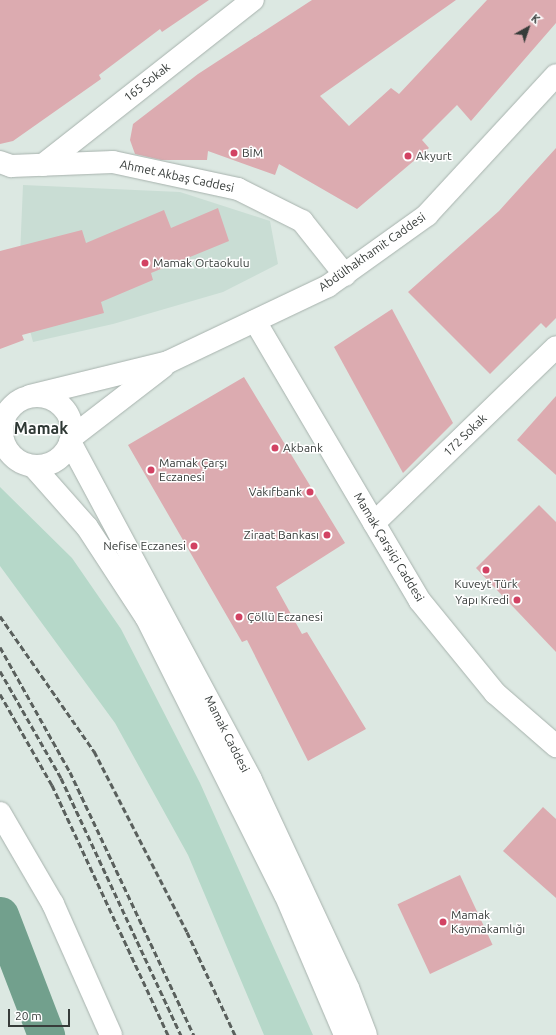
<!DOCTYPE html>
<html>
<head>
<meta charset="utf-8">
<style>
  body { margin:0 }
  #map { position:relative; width:556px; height:1035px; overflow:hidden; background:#dce8e2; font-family:Ubuntu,sans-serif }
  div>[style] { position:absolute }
  .built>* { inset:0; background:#c9ddd4 }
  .green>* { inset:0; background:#b6d8c9 }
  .river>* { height:37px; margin:-18.5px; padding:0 18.5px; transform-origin:18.5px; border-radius:18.5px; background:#72a08d }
  .building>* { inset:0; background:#dcabb0; transform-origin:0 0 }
  .roads { filter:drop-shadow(0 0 1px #a7b2ad) drop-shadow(0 0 1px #a7b2ad) }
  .minor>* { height:22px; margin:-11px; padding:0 11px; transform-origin:11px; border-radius:11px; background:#fff }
  .major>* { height:22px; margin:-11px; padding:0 11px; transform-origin:11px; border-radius:11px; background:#fff }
  .major>.ring { margin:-11px; padding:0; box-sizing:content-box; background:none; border:22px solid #fff; border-radius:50% }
  .rail>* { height:3px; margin-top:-1.5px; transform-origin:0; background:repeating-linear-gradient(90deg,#5a605d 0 6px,transparent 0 9px) }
  .dots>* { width:11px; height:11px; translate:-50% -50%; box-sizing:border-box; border:2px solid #fff; border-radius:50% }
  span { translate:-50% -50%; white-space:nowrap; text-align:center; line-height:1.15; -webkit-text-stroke:3px #fff; paint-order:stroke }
  .street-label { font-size:12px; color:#373c3a }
  .poi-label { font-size:12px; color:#373c3a }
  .left { translate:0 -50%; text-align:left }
  .right { translate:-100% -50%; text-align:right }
  .district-label { font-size:16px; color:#2f3935; font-weight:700 }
  .north { position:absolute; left:508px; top:8px; width:40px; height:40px; -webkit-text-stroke:3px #fff; paint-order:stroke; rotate:40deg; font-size:11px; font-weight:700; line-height:16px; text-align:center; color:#373c3a }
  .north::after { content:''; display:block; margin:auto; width:14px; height:18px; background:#373c3a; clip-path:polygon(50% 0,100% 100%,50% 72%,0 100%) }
  .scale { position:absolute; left:8px; top:1009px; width:62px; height:18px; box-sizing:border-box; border:2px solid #373c3a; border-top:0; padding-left:5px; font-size:12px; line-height:14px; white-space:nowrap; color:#373c3a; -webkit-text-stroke:3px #fff; paint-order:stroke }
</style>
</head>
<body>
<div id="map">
  <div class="built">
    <div style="clip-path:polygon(23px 185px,180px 192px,270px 221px,278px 264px,223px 292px,113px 324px,33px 342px,12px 263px,20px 256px)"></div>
  </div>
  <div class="green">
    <div style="clip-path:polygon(0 487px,72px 558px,121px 629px,200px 783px,313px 1035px,264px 1035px,188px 855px,115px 723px,0 566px)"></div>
  </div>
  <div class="river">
    <div style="left:0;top:915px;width:129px;rotate:69deg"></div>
  </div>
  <div class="building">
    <div style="clip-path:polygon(0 0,209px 0,162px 32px,160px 29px,99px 75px,101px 79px,13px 141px,0 144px)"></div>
    <div style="clip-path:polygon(312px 0,456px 0,320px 96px,349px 126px,391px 88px,399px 94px,487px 0,556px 0,556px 23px,471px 121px,457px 105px,422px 140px,429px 148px,357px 209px,279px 164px,275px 175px,208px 151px,207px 160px,161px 160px,135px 154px,130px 140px,133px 124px,198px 74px)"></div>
    <div style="clip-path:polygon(556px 148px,556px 318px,546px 328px,541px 323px,490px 374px,408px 292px,499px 211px)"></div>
    <div style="clip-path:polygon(218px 208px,229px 241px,151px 273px,153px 280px,101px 302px,104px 313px,22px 335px,24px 340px,0 349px,0 251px,82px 230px,86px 243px,164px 210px,171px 228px)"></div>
    <div style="clip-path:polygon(392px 309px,453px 423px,403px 473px,334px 347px)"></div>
    <div style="clip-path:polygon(244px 377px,345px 543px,276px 587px,302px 634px,307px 632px,366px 729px,308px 761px,247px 640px,242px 642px,128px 445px)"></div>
    <div style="clip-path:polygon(556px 396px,556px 475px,517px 440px)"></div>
    <div style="clip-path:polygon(539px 505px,556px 522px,556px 652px,476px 568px)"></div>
    <div style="clip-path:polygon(543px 807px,556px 819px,556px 898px,503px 851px)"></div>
    <div style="left:460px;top:875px;width:77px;height:69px;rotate:65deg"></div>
  </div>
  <div class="roads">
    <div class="minor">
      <div style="left:0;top:162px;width:12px;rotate:20deg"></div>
      <div style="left:11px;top:166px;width:102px;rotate:-2.2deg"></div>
      <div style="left:113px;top:162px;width:128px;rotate:12.2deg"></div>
      <div style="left:238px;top:189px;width:72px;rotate:26.6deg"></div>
      <div style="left:302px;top:221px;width:69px;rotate:51.5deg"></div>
      <div style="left:43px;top:165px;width:267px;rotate:-38.2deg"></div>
      <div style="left:374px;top:523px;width:253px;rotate:-44deg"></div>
      <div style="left:0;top:813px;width:105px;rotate:59.8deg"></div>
      <div style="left:53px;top:904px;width:143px;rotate:66.1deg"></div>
    </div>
    <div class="major">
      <div style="left:255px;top:321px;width:325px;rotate:59.5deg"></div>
      <div style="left:420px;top:601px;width:119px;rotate:50.8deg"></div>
      <div style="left:495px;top:693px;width:81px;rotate:41deg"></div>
      <div style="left:30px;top:396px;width:142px;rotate:-13.8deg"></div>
      <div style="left:168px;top:362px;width:177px;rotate:-25.4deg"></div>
      <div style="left:328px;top:286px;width:122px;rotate:-35.6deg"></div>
      <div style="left:427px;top:215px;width:190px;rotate:-47.3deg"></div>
      <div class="ring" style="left:2px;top:396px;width:48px;height:48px"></div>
      <div style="left:72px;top:437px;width:115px;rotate:-37.6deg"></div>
      <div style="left:70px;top:442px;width:383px;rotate:61.8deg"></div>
      <div style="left:251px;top:780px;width:230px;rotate:65deg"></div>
      <div style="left:348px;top:988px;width:50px;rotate:69deg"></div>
      <div style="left:33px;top:466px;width:81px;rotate:48.5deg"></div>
      <div style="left:87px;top:527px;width:108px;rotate:56.8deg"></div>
      <div style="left:146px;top:617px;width:310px;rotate:63.4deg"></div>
      <div style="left:285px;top:894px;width:153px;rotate:66.9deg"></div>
    </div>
  </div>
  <div class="rail">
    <div style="left:0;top:616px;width:165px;rotate:55.2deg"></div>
    <div style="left:94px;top:751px;width:203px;rotate:62.8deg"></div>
    <div style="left:187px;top:932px;width:114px;rotate:65deg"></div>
    <div style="left:0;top:647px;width:143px;rotate:60.8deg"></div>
    <div style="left:70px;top:772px;width:291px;rotate:64.8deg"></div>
    <div style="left:0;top:671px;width:123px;rotate:60.3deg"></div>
    <div style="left:61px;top:778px;width:284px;rotate:65deg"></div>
    <div style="left:0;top:694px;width:105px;rotate:60.3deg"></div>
    <div style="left:52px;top:785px;width:276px;rotate:65.1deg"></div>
  </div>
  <div class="dots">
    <div style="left:234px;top:153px;background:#d24263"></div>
    <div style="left:408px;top:156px;background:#d24263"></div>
    <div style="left:145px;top:263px;background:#d24263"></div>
    <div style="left:275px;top:448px;background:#d24263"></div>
    <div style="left:151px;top:470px;background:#d24263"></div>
    <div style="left:310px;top:492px;background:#d24263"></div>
    <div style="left:327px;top:535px;background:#d24263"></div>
    <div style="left:194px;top:546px;background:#d24263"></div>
    <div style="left:486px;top:570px;background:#d24263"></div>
    <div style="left:517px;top:600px;background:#d24263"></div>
    <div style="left:239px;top:617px;background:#d24263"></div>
    <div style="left:443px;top:922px;background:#d24263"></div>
  </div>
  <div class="street-label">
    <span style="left:147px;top:82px;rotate:-38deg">165 Sokak</span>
    <span style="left:177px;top:176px;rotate:12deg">Ahmet Akbaş Caddesi</span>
    <span style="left:372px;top:252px;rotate:-35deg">Abdülhakhamit Caddesi</span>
    <span style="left:465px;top:435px;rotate:-44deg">172 Sokak</span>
    <span style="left:389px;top:547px;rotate:59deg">Mamak Çarşıiçi Caddesi</span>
    <span style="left:227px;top:734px;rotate:63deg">Mamak Caddesi</span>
  </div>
  <div class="poi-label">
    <span class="left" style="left:242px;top:153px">BİM</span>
    <span class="left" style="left:416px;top:156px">Akyurt</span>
    <span class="left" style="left:153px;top:263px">Mamak Ortaokulu</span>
    <span class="left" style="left:283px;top:448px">Akbank</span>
    <span class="left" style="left:159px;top:470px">Mamak Çarşı<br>Eczanesi</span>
    <span class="right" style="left:302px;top:492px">Vakıfbank</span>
    <span class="right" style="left:319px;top:535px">Ziraat Bankası</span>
    <span class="right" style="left:186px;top:546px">Nefise Eczanesi</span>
    <span style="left:486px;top:584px">Kuveyt Türk</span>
    <span class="right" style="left:509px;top:600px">Yapı Kredi</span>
    <span class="left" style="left:247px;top:617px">Çöllü Eczanesi</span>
    <span class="left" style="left:451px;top:922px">Mamak<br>Kaymakamlığı</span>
  </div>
  <div class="district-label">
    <span style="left:41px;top:428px">Mamak</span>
  </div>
  <div class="north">K</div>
  <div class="scale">20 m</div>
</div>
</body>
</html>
